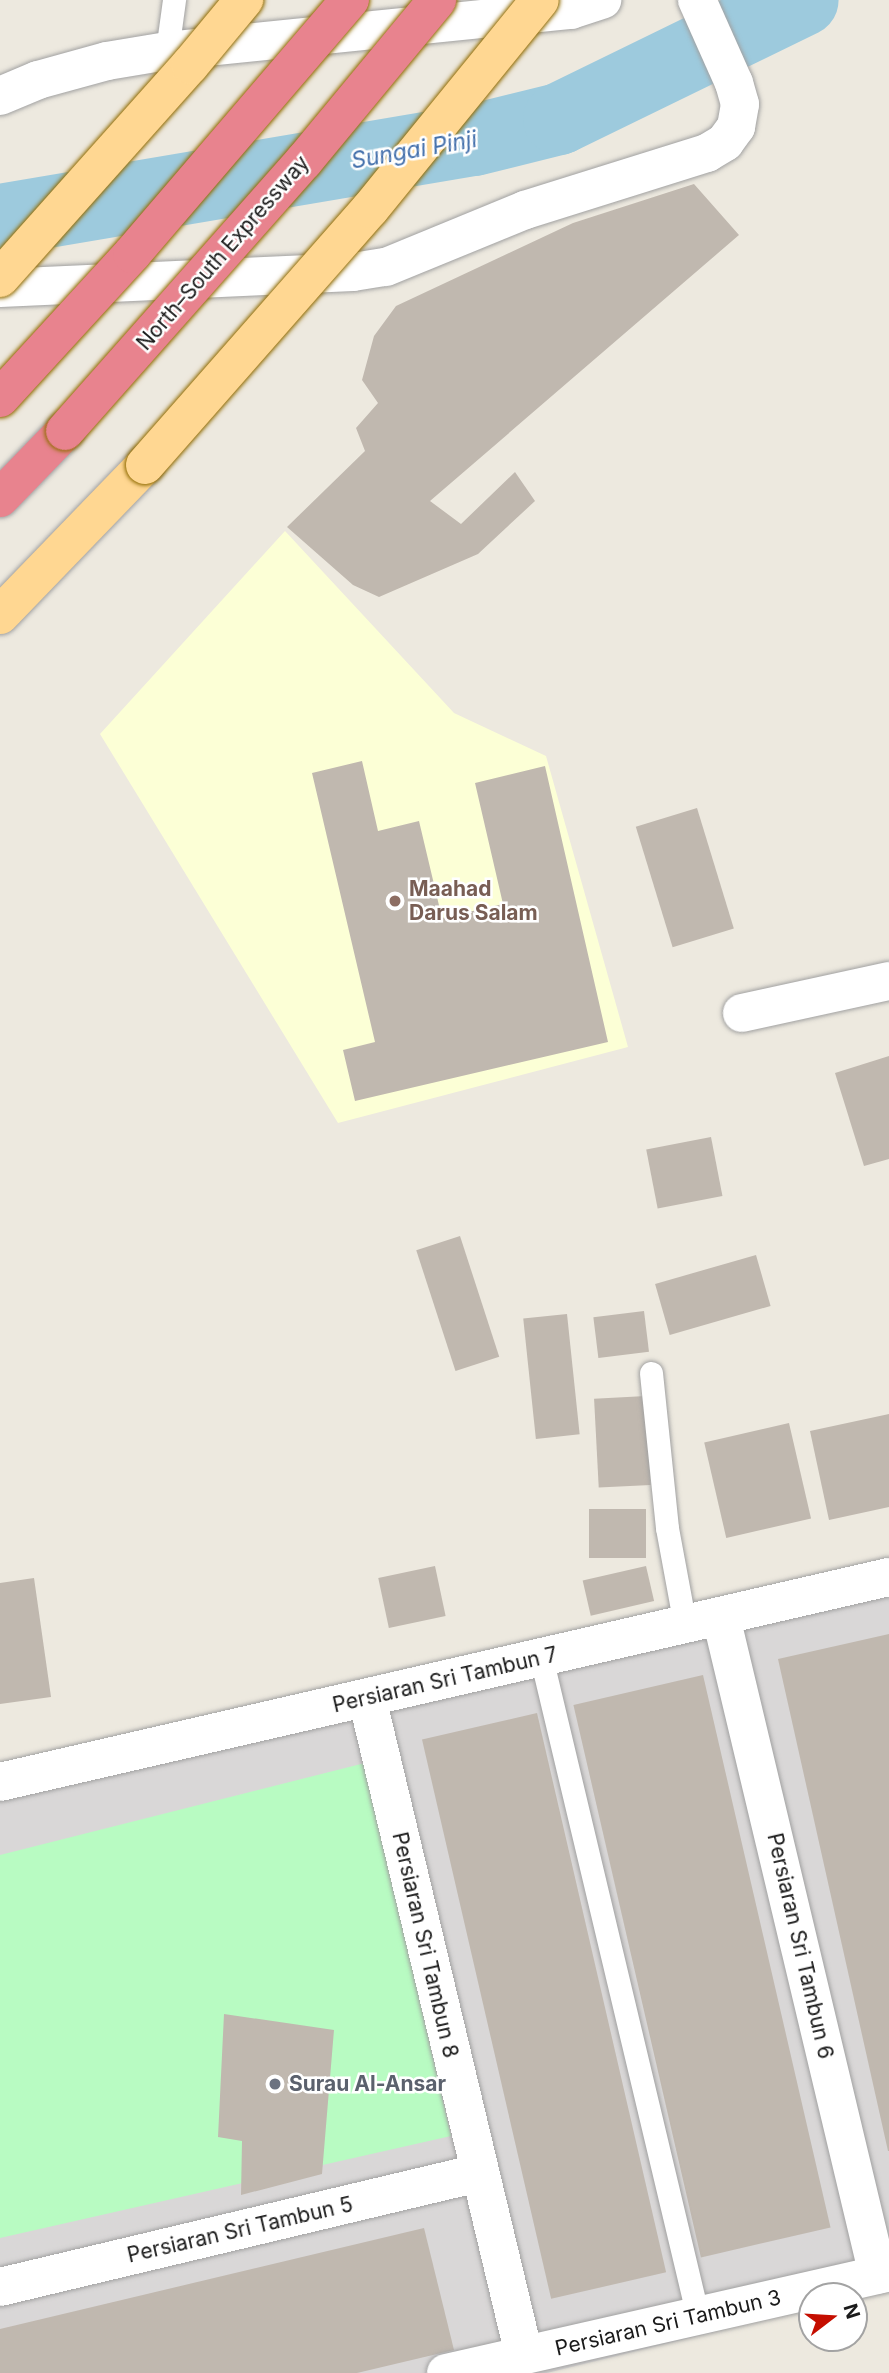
<!DOCTYPE html>
<html>
<head>
<meta charset="utf-8">
<style>
  body { margin:0 }
  #map { position:relative; width:889px; height:2373px; overflow:hidden; background:#ede9df; font-family:Inter,sans-serif }
  div>[style] { position:absolute }
  .residential>* { inset:0; background:#d9d7d7 }
  .education>* { inset:0; background:#fcffd6 }
  .park>* { inset:0; background:#b8fbc2 }
  .river>* { height:72px; margin:-36px; padding:0 36px; transform-origin:36px; border-radius:36px; background:#9dcadd }
  .building>* { inset:0; background:#c0b8af; transform-origin:0 0 }
  .roads { filter:drop-shadow(0 0 2px #a1a1a1) drop-shadow(0 0 2px #a1a1a1) }
  .lane>* { height:23px; margin:-11.5px; padding:0 11.5px; transform-origin:11.5px; border-radius:11.5px; background:#fff }
  .street>* { height:38px; margin:-19px; padding:0 19px; transform-origin:19px; border-radius:19px; background:#fff }
  .primary>* { height:38px; margin:-19px; padding:0 19px; transform-origin:19px; border-radius:19px; background:#ffd792 }
  .highway>* { height:38px; margin:-19px; padding:0 19px; transform-origin:19px; border-radius:19px; background:#e8838e }
  .bridges { filter:drop-shadow(0 0 2px #916b00) drop-shadow(0 0 2px #916b00) }
  .primary-bridge>* { height:38px; margin:-19px; padding:0 19px; transform-origin:19px; border-radius:19px; background:#ffd792 }
  .highway-bridge>* { height:38px; margin:-19px; padding:0 19px; transform-origin:19px; border-radius:19px; background:#e8838e }
  .dots>* { width:19px; height:19px; translate:-50% -50%; box-sizing:border-box; border:4px solid #fff; border-radius:50% }
  span { translate:-50% -50%; white-space:nowrap; text-align:center; line-height:1.15; -webkit-text-stroke:5px #fff; paint-order:stroke }
  .street-label { font-size:21px; color:#1a1a1a }
  .education-label { font-size:21px; color:#785e54; font-weight:700 }
  .left { translate:0 -50%; text-align:left }
  .worship-label { font-size:21px; color:#5b616d; font-weight:700 }
  .water-label { font-size:23px; color:#4571ac; font-style:italic }
  .north { position:absolute; left:798px; top:2282px; width:70px; height:70px; box-sizing:border-box; background:#fff; border:2px solid #a3a3a3; border-radius:50%; rotate:73deg; font-size:19px; font-weight:700; line-height:28px; text-align:center; color:#1a1a1a }
  .north::after { content:''; display:block; margin:auto; width:24px; height:32px; background:#c50e00; clip-path:polygon(50% 0,100% 100%,50% 72%,0 100%) }
</style>
</head>
<body>
<div id="map">
  <div class="residential">
    <div style="clip-path:polygon(889px 1580px,889px 2289px,547px 2373px,0 2373px,0 1778px)"></div>
  </div>
  <div class="education">
    <div style="clip-path:polygon(285px 531px,454px 713px,546px 756px,628px 1047px,338px 1123px,100px 734px)"></div>
  </div>
  <div class="park">
    <div style="clip-path:polygon(365px 1763px,451px 2136px,0 2238px,0 1855px)"></div>
  </div>
  <div class="river">
    <div style="left:0;top:220px;width:481px;rotate:-9.6deg"></div>
    <div style="left:474px;top:140px;width:88px;rotate:-13.9deg"></div>
    <div style="left:559px;top:119px;width:271px;rotate:-26deg"></div>
  </div>
  <div class="building">
    <div style="clip-path:polygon(694px 184px,739px 235px,430px 501px,461px 524px,515px 472px,535px 501px,478px 554px,379px 597px,353px 585px,287px 527px,365px 451px,356px 428px,378px 403px,362px 380px,374px 336px,396px 306px,573px 223px)"></div>
    <div style="clip-path:polygon(362px 761px,378px 831px,419px 821px,442px 918px,503px 904px,475px 783px,545px 766px,608px 1042px,355px 1101px,343px 1050px,375px 1042px,312px 773px)"></div>
    <div style="left:697px;top:808px;width:126px;height:64px;rotate:73deg"></div>
    <div style="clip-path:polygon(889px 1056px,889px 1159px,864px 1166px,835px 1073px)"></div>
    <div style="left:711px;top:1137px;width:60px;height:66px;rotate:79deg"></div>
    <div style="left:460px;top:1236px;width:127px;height:46px;rotate:72deg"></div>
    <div style="left:756px;top:1255px;width:53px;height:105px;rotate:74deg"></div>
    <div style="left:644px;top:1311px;width:41px;height:51px;rotate:83deg"></div>
    <div style="left:567px;top:1314px;width:121px;height:44px;rotate:84deg"></div>
    <div style="left:646px;top:1396px;width:89px;height:52px;rotate:87deg"></div>
    <div style="clip-path:polygon(889px 1414px,889px 1507px,829px 1520px,810px 1431px)"></div>
    <div style="left:789px;top:1423px;width:98px;height:87px;rotate:77deg"></div>
    <div style="left:589px;top:1509px;width:57px;height:49px"></div>
    <div style="left:435px;top:1566px;width:51px;height:58px;rotate:78deg"></div>
    <div style="left:646px;top:1566px;width:36px;height:65px;rotate:77deg"></div>
    <div style="clip-path:polygon(34px 1578px,51px 1697px,0 1704px,0 1583px)"></div>
    <div style="clip-path:polygon(889px 1634px,889px 2151px,888px 2151px,778px 1659px)"></div>
    <div style="left:703px;top:1675px;width:567px;height:133px;rotate:77deg"></div>
    <div style="left:537px;top:1713px;width:574px;height:118px;rotate:77deg"></div>
    <div style="clip-path:polygon(224px 2014px,334px 2030px,322px 2174px,241px 2195px,242px 2141px,218px 2137px)"></div>
    <div style="clip-path:polygon(424px 2228px,454px 2350px,357px 2373px,0 2373px,0 2329px)"></div>
  </div>
  <div class="roads">
    <div class="lane">
      <div style="left:167px;top:51px;width:51px;rotate:-82.2deg"></div>
      <div style="left:651px;top:1373px;width:156px;rotate:84.1deg"></div>
      <div style="left:667px;top:1528px;width:99px;rotate:79.5deg"></div>
      <div style="left:541px;top:1657px;width:678px;rotate:76.62deg"></div>
    </div>
    <div class="street">
      <div style="left:0;top:96px;width:41px;rotate:-22.8deg"></div>
      <div style="left:38px;top:80px;width:72px;rotate:-15.4deg"></div>
      <div style="left:107px;top:61px;width:61px;rotate:-9.5deg"></div>
      <div style="left:167px;top:51px;width:406px;rotate:-5.8deg"></div>
      <div style="left:571px;top:10px;width:33px;rotate:-18deg"></div>
      <div style="left:0;top:288px;width:353px;rotate:-2.6deg"></div>
      <div style="left:353px;top:272px;width:33px;rotate:-9deg"></div>
      <div style="left:386px;top:267px;width:150px;rotate:-22.3deg"></div>
      <div style="left:525px;top:210px;width:191px;rotate:-17.4deg"></div>
      <div style="left:707px;top:153px;width:21px;rotate:-31deg"></div>
      <div style="left:725px;top:142px;width:19px;rotate:-54deg"></div>
      <div style="left:736px;top:127px;width:23px;rotate:-80deg"></div>
      <div style="left:740px;top:104px;width:22px;rotate:-106deg"></div>
      <div style="left:734px;top:83px;width:91px;rotate:-114deg"></div>
      <div style="left:742px;top:1013px;width:150px;rotate:-12.3deg"></div>
      <div style="left:721px;top:1617px;width:676px;rotate:76.58deg"></div>
      <div style="left:367px;top:1698px;width:675px;rotate:76.56deg"></div>
      <div style="left:0;top:1782px;width:912px;rotate:-12.99deg"></div>
      <div style="left:0;top:2287px;width:492px;rotate:-13.4deg"></div>
      <div style="left:446px;top:2373px;width:454px;rotate:-12.8deg"></div>
    </div>
    <div class="primary">
      <div style="left:0;top:615px;width:209px;rotate:-46deg"></div>
    </div>
    <div class="highway">
      <div style="left:0;top:498px;width:93px;rotate:-45.9deg"></div>
    </div>
  </div>
  <div class="bridges">
    <div class="primary-bridge">
      <div style="left:0;top:278px;width:285px;rotate:-48.3deg"></div>
      <div style="left:190px;top:65px;width:85px;rotate:-50.3deg"></div>
      <div style="left:145px;top:465px;width:341px;rotate:-48.7deg"></div>
      <div style="left:370px;top:209px;width:269px;rotate:-50.9deg"></div>
    </div>
    <div class="highway-bridge">
      <div style="left:0;top:398px;width:195px;rotate:-47.5deg"></div>
      <div style="left:132px;top:254px;width:335px;rotate:-49.4deg"></div>
      <div style="left:65px;top:431px;width:361px;rotate:-48.5deg"></div>
      <div style="left:304px;top:161px;width:209px;rotate:-50.4deg"></div>
    </div>
  </div>
  <div class="dots">
    <div style="left:395px;top:901px;background:#8d6e63"></div>
    <div style="left:275px;top:2084px;background:#6b7280"></div>
  </div>
  <div class="street-label">
    <span style="left:223px;top:253px;rotate:-49deg">North–South Expressway</span>
    <span style="left:445px;top:1680px;rotate:-13deg">Persiaran Sri Tambun 7</span>
    <span style="left:425px;top:1945px;rotate:77deg">Persiaran Sri Tambun 8</span>
    <span style="left:800px;top:1946px;rotate:77deg">Persiaran Sri Tambun 6</span>
    <span style="left:240px;top:2230px;rotate:-13deg">Persiaran Sri Tambun 5</span>
    <span style="left:668px;top:2323px;rotate:-13deg">Persiaran Sri Tambun 3</span>
  </div>
  <div class="education-label">
    <span class="left" style="left:409px;top:901px">Maahad<br>Darus Salam</span>
  </div>
  <div class="worship-label">
    <span class="left" style="left:289px;top:2084px">Surau Al-Ansar</span>
  </div>
  <div class="water-label">
    <span style="left:414px;top:150px;rotate:-10deg">Sungai Pinji</span>
  </div>
  <div class="north">N</div>
</div>
</body>
</html>
